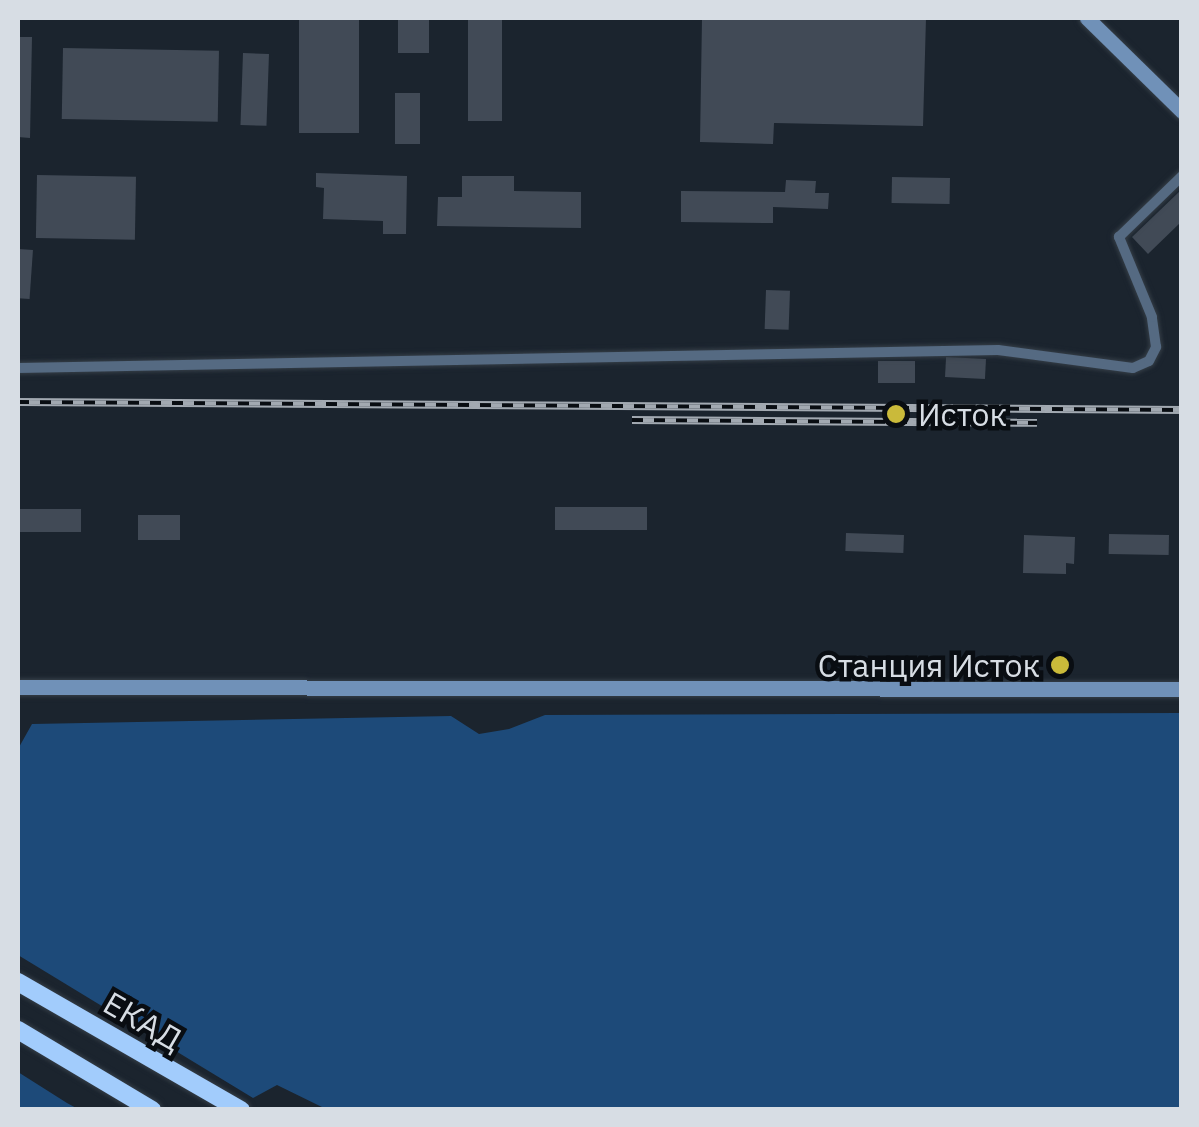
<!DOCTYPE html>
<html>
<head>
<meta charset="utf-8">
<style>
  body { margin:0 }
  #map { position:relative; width:1199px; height:1127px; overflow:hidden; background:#1b242e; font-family:"IBM Plex Sans",sans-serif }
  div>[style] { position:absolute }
  .green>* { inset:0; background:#1d4a79 }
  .building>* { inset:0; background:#414a56; transform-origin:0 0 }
  .roads { filter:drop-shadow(0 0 2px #353e47) drop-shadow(0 0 2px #353e47) }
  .street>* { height:10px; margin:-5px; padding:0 5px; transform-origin:5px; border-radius:5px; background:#556a82 }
  .secondary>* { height:15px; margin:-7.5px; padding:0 7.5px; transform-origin:7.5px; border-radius:7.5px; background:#7091b8 }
  .highway>* { height:18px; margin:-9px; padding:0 9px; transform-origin:9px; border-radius:9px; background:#a2ccfc }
  .rail>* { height:8px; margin-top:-4px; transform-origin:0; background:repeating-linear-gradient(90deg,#090d12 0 11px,#a2a9b1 0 22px); box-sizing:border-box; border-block:2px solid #a2a9b1 }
  .dots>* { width:28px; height:28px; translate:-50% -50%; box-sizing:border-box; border:5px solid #090d12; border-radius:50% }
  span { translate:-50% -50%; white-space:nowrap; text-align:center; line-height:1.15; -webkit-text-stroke:9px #090d12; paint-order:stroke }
  .poi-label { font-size:32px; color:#d7dde4 }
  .left { translate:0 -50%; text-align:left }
  .right { translate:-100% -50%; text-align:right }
  .street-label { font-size:32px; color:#d7dde4 }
  .frame { position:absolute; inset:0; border:20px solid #d7dde4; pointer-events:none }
</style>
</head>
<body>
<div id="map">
  <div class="green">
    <div style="clip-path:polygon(1181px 713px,1181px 1109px,326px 1109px,277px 1085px,253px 1098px,18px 955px,18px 749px,32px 724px,451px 716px,479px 734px,509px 729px,545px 715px)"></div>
    <div style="clip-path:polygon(18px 1072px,67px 1103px,78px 1109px,18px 1109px)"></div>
  </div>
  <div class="building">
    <div style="left:299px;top:18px;width:60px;height:115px"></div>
    <div style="left:398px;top:18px;width:31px;height:35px"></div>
    <div style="left:468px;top:18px;width:34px;height:103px"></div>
    <div style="clip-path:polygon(702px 18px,926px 18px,923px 126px,774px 123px,773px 144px,700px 142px)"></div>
    <div style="clip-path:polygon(18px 37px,32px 37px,30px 138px,18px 137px)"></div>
    <div style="left:63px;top:48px;width:156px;height:71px;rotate:1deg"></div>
    <div style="left:243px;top:53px;width:26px;height:72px;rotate:2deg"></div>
    <div style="left:395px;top:93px;width:25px;height:51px"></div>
    <div style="clip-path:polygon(316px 173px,407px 176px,406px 234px,383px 234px,383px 221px,323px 219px,324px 188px,316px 187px)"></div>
    <div style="left:37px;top:175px;width:99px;height:63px;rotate:1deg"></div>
    <div style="clip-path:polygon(462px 176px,514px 176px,514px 191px,581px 192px,581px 228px,437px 226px,438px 197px,462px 197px)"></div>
    <div style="left:892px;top:177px;width:58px;height:26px;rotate:1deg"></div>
    <div style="clip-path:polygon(786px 180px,816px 181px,815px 193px,829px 193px,828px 209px,773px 207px,773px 223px,681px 222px,681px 191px,785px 192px)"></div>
    <div style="clip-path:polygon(1182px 189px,1182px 221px,1148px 254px,1132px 237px)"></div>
    <div style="left:18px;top:249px;width:15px;height:49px;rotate:4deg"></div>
    <div style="left:766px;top:290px;width:24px;height:39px;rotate:2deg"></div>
    <div style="left:986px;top:359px;width:20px;height:40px;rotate:93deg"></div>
    <div style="left:878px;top:361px;width:37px;height:22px"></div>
    <div style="left:647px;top:507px;width:23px;height:92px;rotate:90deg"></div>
    <div style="left:81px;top:509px;width:23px;height:63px;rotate:90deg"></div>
    <div style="left:180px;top:515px;width:25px;height:42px;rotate:90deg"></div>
    <div style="left:846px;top:533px;width:58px;height:18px;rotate:2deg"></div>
    <div style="left:1109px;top:534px;width:60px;height:20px;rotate:1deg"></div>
    <div style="clip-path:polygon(1024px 535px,1075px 537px,1074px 564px,1066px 563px,1066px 574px,1023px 573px)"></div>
  </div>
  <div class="roads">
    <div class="street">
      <div style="left:18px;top:368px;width:980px;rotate:-1.05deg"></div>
      <div style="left:998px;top:350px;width:136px;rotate:7.6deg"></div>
      <div style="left:1133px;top:368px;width:17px;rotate:-24deg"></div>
      <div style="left:1149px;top:361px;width:16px;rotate:-63deg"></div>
      <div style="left:1156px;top:347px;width:30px;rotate:-98deg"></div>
      <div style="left:1152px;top:317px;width:87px;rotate:-112.4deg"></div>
      <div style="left:1119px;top:237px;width:88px;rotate:-44.1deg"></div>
    </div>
    <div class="secondary">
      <div style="left:1087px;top:18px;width:133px;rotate:44.4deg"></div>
      <div style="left:18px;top:687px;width:1164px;rotate:0.1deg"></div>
    </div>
    <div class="highway">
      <div style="left:18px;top:982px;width:257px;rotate:29.9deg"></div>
      <div style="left:18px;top:1030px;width:156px;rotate:30.8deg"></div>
    </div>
  </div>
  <div class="rail">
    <div style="left:18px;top:402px;width:1164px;rotate:0.39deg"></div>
    <div style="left:632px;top:420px;width:405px;rotate:0.4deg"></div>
  </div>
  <div class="dots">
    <div style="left:896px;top:414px;background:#caba3a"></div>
    <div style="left:1060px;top:665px;background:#caba3a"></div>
  </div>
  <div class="poi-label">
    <span class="left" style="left:918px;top:414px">Исток</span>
    <span class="right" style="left:1040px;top:665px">Станция Исток</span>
  </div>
  <div class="street-label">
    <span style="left:143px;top:1021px;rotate:30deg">ЕКАД</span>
  </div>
  <div class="frame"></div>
</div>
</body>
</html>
